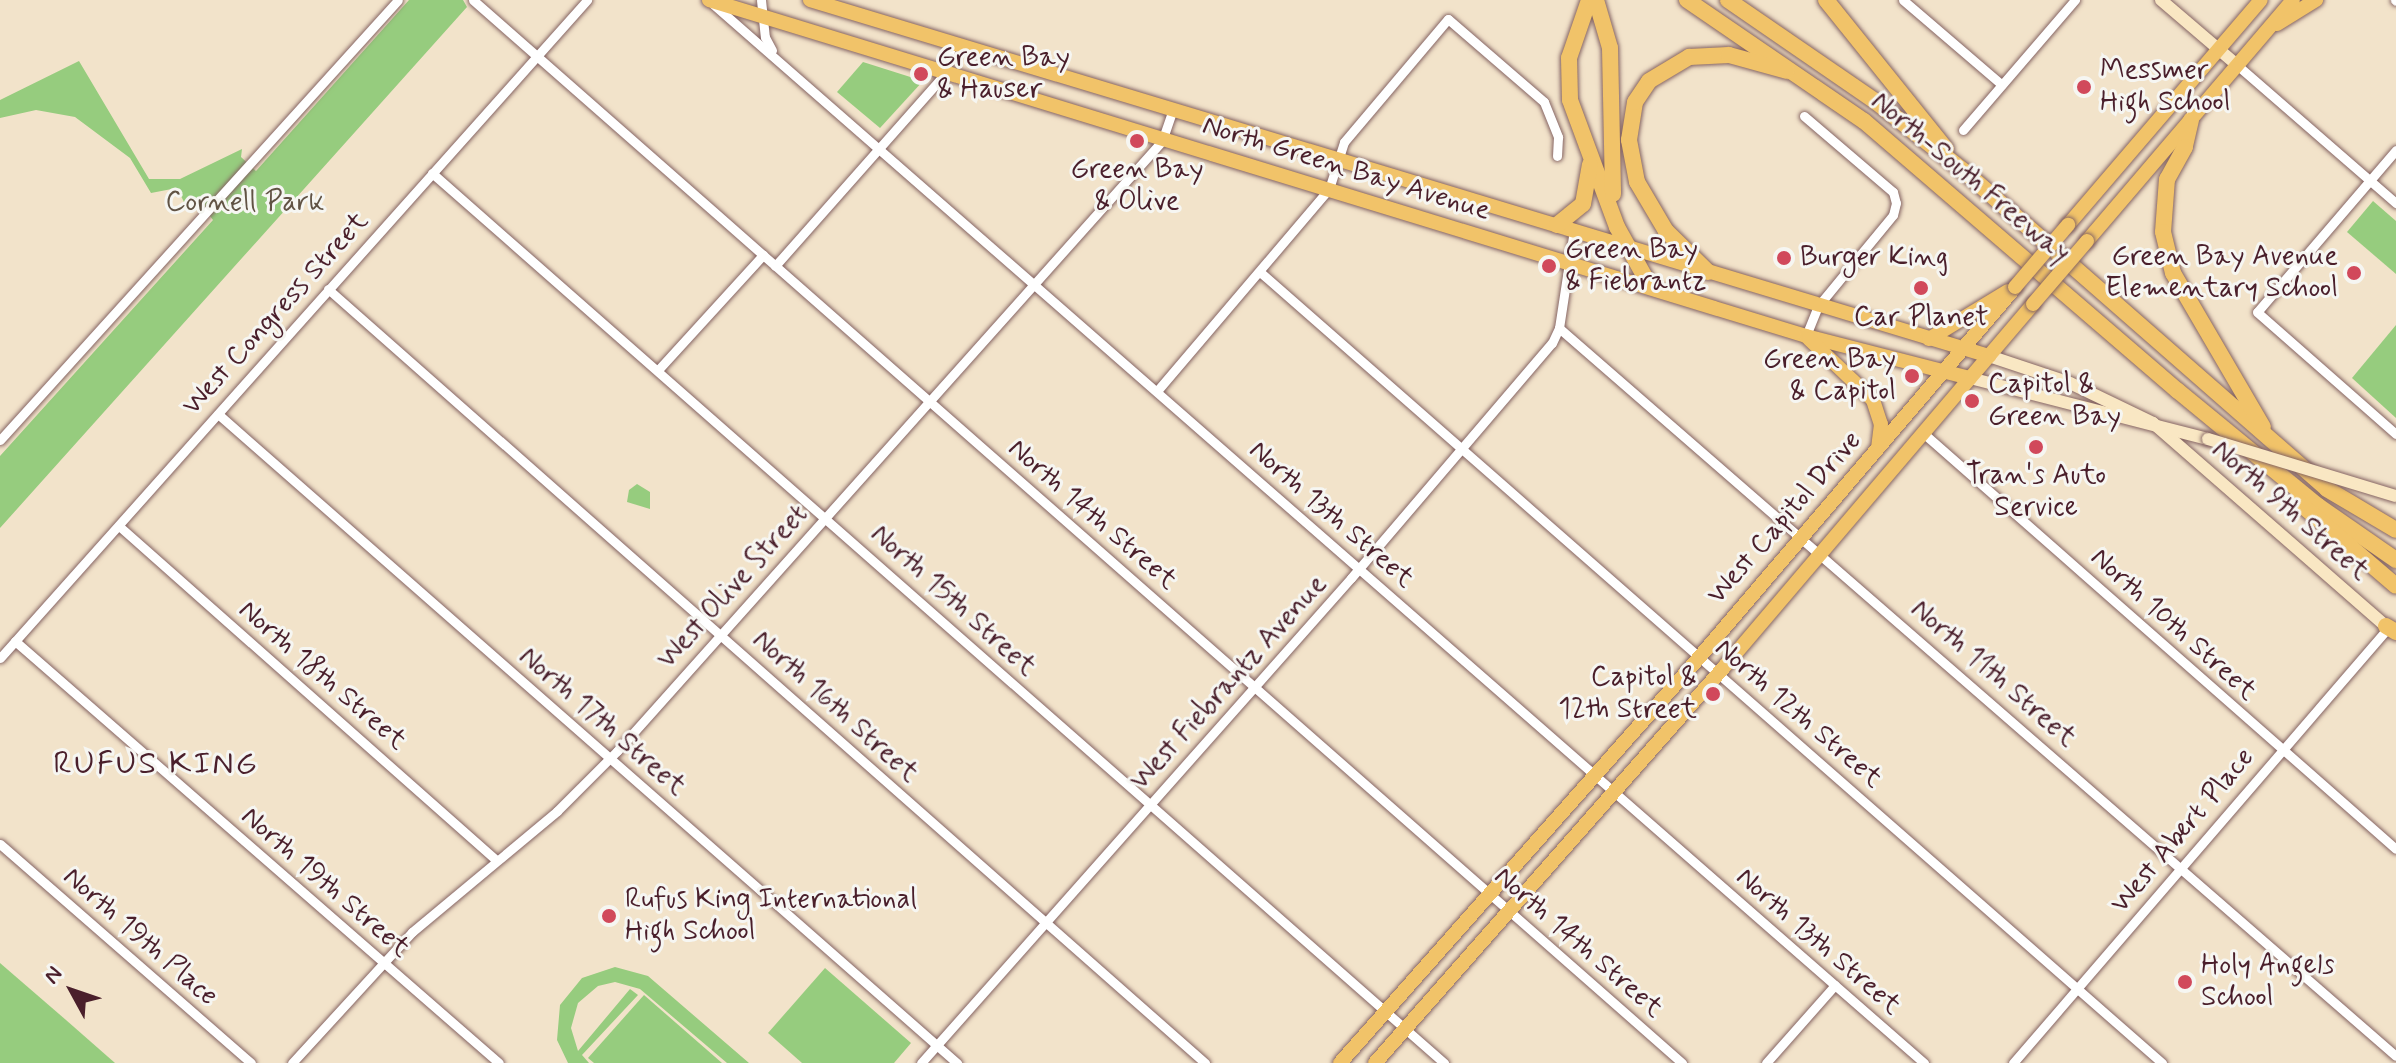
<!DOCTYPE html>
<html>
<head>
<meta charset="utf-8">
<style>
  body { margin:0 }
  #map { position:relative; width:2396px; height:1063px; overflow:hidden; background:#f2e3ca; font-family:Mynerve,sans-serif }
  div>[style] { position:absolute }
  .green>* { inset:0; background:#96cc7e }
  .roads { filter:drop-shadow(0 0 2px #856463) drop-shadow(0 0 2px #856463) }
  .street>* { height:9px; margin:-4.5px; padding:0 4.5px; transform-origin:4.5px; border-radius:4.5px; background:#fff }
  .secondary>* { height:12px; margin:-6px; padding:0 6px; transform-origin:6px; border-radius:6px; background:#f9e7c3 }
  .primary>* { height:14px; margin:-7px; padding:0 7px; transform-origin:7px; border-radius:7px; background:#f1c369 }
  .highway>* { height:16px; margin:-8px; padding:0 8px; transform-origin:8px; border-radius:8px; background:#f1c369 }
  .bridges { filter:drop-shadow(0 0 2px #856463) drop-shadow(0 0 2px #856463) }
  .secondary-bridge>* { height:12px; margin:-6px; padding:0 6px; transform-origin:6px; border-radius:6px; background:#f9e7c3 }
  .primary-bridge>* { height:14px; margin:-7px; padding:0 7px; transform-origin:7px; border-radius:7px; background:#f1c369 }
  .dots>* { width:22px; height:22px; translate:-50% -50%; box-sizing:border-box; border:4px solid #f6f6f2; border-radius:50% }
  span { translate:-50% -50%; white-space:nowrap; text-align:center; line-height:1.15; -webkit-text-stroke:6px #f6f6f2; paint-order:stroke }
  .poi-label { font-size:28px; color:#4a1f2b }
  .left { translate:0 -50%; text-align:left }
  .right { translate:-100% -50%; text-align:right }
  .street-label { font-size:28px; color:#4a1f2b }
  .park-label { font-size:28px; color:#615344 }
  .quarter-label { font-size:32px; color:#4a1f2b; letter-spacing:2px }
  .north { position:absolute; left:32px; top:951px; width:80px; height:80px; -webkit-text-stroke:6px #f6f6f2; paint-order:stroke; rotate:310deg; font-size:22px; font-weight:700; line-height:32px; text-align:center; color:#4a1f2b }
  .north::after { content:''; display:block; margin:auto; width:28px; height:36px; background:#4a1f2b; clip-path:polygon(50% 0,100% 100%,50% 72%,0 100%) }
</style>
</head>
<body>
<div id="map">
  <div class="green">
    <div style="clip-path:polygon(409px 0,463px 0,467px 7px,0 528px,0 456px,213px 220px,199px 202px,185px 204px,177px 188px,151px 193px,130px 158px,75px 117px,36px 110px,0 118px,0 100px,79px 61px,149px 179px,180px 179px,242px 149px,241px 157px,256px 171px)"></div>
    <div style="clip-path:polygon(863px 62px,923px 81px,880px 128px,837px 92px)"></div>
    <div style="clip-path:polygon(2373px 201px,2396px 221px,2396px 274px,2347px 232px)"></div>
    <div style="clip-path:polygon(2396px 325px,2396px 418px,2352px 378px)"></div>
    <div style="clip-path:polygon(637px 484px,650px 492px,650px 509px,627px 502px,629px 490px)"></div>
    <div style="clip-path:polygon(0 963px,66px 1020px,115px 1063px,0 1063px)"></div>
    <div style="clip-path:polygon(615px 967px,648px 976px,749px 1063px,727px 1063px,640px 989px,615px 982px,598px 986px,578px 1003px,571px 1028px,578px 1051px,630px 989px,638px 995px,582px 1055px,589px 1063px,568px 1063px,557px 1040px,560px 1005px,582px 978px)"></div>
    <div style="clip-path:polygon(825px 968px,911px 1043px,894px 1063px,802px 1063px,768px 1033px)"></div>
    <div style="clip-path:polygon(644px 995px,722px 1063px,594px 1063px,588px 1058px)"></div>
  </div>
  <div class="roads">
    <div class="street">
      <div style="left:473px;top:0;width:1610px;rotate:41.32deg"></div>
      <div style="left:761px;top:0;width:37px;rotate:84deg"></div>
      <div style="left:765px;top:37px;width:15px;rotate:62deg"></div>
      <div style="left:1903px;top:0;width:130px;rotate:40.6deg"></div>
      <div style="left:2395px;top:0;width:1px;rotate:45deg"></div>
      <div style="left:713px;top:4px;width:1609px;rotate:41.17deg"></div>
      <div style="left:2237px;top:65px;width:211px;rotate:41deg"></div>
      <div style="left:1804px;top:116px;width:117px;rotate:40.5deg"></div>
      <div style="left:1893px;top:192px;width:11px;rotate:75deg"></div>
      <div style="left:1896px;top:203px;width:12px;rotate:104deg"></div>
      <div style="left:1893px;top:215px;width:118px;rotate:129.5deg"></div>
      <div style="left:1818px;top:306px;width:32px;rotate:112deg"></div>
      <div style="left:1963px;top:130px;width:172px;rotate:-49.3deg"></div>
      <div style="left:2396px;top:150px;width:213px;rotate:130.6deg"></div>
      <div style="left:2257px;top:312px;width:185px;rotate:41.3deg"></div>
      <div style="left:432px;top:173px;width:1348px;rotate:41.33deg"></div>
      <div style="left:775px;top:266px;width:255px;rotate:-48.5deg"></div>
      <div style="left:944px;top:75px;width:33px;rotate:-76deg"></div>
      <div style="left:1260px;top:272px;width:1200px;rotate:41.25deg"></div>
      <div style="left:328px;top:289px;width:1170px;rotate:41.43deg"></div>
      <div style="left:1559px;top:328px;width:1109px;rotate:41.02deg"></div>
      <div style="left:658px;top:370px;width:156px;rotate:-47.6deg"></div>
      <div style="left:1157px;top:391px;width:265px;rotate:-49.6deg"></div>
      <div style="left:1329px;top:189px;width:49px;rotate:-72.3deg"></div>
      <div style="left:1344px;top:142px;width:161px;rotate:-49.8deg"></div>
      <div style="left:1448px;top:19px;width:127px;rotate:40.8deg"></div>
      <div style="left:1544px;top:102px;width:38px;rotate:68deg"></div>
      <div style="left:1558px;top:137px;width:19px;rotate:93deg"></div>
      <div style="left:218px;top:414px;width:984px;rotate:41.29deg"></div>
      <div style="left:1922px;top:432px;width:631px;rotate:41.34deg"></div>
      <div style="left:0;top:440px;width:593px;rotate:-47.87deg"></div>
      <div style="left:119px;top:526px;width:504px;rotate:41.54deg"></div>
      <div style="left:15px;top:641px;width:642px;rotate:41.09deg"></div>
      <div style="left:0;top:658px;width:882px;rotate:-48.26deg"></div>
      <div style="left:0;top:844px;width:333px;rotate:41.1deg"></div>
      <div style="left:292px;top:1063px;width:178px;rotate:-47.5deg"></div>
      <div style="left:412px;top:932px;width:189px;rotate:-39.8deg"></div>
      <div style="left:557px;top:811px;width:85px;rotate:-45deg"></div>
      <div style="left:617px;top:751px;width:818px;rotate:-48.22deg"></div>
      <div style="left:1162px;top:141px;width:34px;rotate:-71deg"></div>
      <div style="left:921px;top:1063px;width:648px;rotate:-48.44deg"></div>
      <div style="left:1351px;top:578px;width:309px;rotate:-49.5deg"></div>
      <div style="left:1552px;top:343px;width:17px;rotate:-65deg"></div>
      <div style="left:1559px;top:328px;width:99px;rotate:-81.3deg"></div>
      <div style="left:1766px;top:1063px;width:104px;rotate:-48.5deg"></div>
      <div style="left:2013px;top:1063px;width:574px;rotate:-49.24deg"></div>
    </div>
    <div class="secondary">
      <div style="left:2161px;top:0;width:100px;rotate:40.5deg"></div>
      <div style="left:1989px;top:356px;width:85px;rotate:18.4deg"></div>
      <div style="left:2070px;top:383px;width:92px;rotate:25.7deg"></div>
      <div style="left:2153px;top:423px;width:309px;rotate:41.1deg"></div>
      <div style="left:1970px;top:378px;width:246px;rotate:14.4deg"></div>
    </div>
    <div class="primary">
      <div style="left:709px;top:0;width:1147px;rotate:17.03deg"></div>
      <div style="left:1806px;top:336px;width:169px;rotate:14.4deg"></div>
      <div style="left:810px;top:0;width:1232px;rotate:16.8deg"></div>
      <div style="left:2277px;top:24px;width:46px;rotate:-31.6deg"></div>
      <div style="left:2068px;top:225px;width:296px;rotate:-49.4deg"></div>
      <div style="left:2087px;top:241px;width:317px;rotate:-49.5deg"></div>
      <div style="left:1809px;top:339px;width:88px;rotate:43.6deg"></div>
      <div style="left:1873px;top:400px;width:25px;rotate:72deg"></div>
      <div style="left:1881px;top:424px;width:24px;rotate:97deg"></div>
      <div style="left:1929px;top:339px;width:92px;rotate:-31.3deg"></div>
      <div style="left:1340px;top:1063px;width:529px;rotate:-48.45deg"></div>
      <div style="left:1691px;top:667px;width:499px;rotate:-49.5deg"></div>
      <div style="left:1375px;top:1063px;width:529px;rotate:-48.6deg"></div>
      <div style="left:1725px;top:666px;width:475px;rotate:-49.6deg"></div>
    </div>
    <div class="highway">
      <div style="left:1589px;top:0;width:61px;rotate:109deg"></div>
      <div style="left:1569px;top:58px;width:42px;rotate:88.6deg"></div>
      <div style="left:1570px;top:100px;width:135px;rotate:69.7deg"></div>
      <div style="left:1617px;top:227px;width:68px;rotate:60.8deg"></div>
      <div style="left:1596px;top:0;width:50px;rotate:73.7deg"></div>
      <div style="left:1610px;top:48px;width:146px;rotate:88.8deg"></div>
      <div style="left:1687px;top:0;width:214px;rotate:34.4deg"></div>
      <div style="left:1864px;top:121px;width:414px;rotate:40.7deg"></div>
      <div style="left:2178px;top:391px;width:181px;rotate:39.4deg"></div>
      <div style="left:2318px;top:506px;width:95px;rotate:34.7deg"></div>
      <div style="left:1728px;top:0;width:178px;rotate:34.5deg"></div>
      <div style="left:1875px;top:101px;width:115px;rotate:38.3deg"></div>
      <div style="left:1965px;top:172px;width:481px;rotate:41.2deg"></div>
      <div style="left:2327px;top:489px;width:80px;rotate:30.7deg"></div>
      <div style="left:1826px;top:0;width:191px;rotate:51.2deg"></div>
      <div style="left:2191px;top:120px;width:28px;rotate:103deg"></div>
      <div style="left:2185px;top:147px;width:37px;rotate:119deg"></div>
      <div style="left:2167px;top:179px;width:53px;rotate:94.3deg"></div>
      <div style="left:2163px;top:232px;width:42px;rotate:76.3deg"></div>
      <div style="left:2173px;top:273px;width:178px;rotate:59.7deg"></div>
      <div style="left:1557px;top:225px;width:33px;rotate:-39deg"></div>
      <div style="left:1583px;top:204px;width:40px;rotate:-80deg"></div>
      <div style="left:1708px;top:272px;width:59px;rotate:-135.7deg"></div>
      <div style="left:1666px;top:231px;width:57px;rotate:-120.6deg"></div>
      <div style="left:1637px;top:182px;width:43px;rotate:-100.8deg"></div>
      <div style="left:1629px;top:140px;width:38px;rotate:-81deg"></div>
      <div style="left:1635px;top:102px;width:25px;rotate:-56deg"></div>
      <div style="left:1649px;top:81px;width:47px;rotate:-31deg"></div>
      <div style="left:1689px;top:57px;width:40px;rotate:-2.9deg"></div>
      <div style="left:1729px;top:55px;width:60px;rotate:15.4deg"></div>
      <div style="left:2297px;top:501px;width:130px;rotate:40.6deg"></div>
      <div style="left:2386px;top:626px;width:12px;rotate:31deg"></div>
    </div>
  </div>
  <div class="bridges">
    <div class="secondary-bridge">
      <div style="left:2208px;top:439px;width:196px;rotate:16.9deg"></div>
    </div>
    <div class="primary-bridge">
      <div style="left:2015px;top:287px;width:82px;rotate:-49.5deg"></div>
      <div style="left:2033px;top:304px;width:83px;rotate:-49.4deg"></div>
    </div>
  </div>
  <div class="dots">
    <div style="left:921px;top:74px;background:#d1495b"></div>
    <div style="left:2084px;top:87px;background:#d1495b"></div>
    <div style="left:1137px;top:141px;background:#d1495b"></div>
    <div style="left:1784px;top:258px;background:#d1495b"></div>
    <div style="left:1549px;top:266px;background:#d1495b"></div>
    <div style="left:2354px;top:273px;background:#d1495b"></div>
    <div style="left:1921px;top:288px;background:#d1495b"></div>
    <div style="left:1912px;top:376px;background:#d1495b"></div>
    <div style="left:1972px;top:401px;background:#d1495b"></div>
    <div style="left:2036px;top:447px;background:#d1495b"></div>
    <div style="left:1713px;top:694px;background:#d1495b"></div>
    <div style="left:609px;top:916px;background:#d1495b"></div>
    <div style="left:2185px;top:982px;background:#d1495b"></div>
  </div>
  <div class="poi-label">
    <span class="left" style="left:937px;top:74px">Green Bay<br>&amp; Hauser</span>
    <span class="left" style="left:2100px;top:87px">Messmer<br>High School</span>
    <span style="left:1137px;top:186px">Green Bay<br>&amp; Olive</span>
    <span class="left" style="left:1565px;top:266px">Green Bay<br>&amp; Fiebrantz</span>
    <span class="right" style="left:2338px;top:273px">Green Bay Avenue<br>Elementary School</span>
    <span class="left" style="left:1800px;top:258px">Burger King</span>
    <span style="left:1921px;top:318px">Car Planet</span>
    <span class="right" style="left:1896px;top:376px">Green Bay<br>&amp; Capitol</span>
    <span class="left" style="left:1988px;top:401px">Capitol &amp;<br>Green Bay</span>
    <span style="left:2036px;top:492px">Tran's Auto<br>Service</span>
    <span class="right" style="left:1697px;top:694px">Capitol &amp;<br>12th Street</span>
    <span class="left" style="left:625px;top:916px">Rufus King International<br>High School</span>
    <span class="left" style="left:2201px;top:982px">Holy Angels<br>School</span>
  </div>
  <div class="street-label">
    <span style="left:1346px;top:169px;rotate:17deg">North Green Bay Avenue</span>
    <span style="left:1970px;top:178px;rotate:40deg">North-South Freeway</span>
    <span style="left:276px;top:314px;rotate:-48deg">West Congress Street</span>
    <span style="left:2290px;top:511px;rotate:41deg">North 9th Street</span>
    <span style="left:1092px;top:515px;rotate:41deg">North 14th Street</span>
    <span style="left:1331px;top:515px;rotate:41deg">North 13th Street</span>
    <span style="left:1785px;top:518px;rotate:-49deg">West Capitol Drive</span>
    <span style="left:733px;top:587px;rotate:-48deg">West Olive Street</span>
    <span style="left:953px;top:601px;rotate:42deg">North 15th Street</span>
    <span style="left:2173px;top:625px;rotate:42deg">North 10th Street</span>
    <span style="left:1993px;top:674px;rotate:41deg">North 11th Street</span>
    <span style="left:322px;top:676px;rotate:41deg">North 18th Street</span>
    <span style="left:1229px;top:683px;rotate:-48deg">West Fiebrantz Avenue</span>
    <span style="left:835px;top:707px;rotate:42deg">North 16th Street</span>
    <span style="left:1798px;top:714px;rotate:41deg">North 12th Street</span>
    <span style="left:602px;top:722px;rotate:41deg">North 17th Street</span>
    <span style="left:2183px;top:831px;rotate:-50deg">West Abert Place</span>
    <span style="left:325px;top:883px;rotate:41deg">North 19th Street</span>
    <span style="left:140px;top:937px;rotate:41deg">North 19th Place</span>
    <span style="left:1818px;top:942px;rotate:41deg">North 13th Street</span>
    <span style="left:1578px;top:943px;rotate:41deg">North 14th Street</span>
  </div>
  <div class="park-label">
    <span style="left:245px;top:203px">Cornell Park</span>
  </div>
  <div class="quarter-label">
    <span style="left:156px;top:764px">RUFUS KING</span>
  </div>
  <div class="north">N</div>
</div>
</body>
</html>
